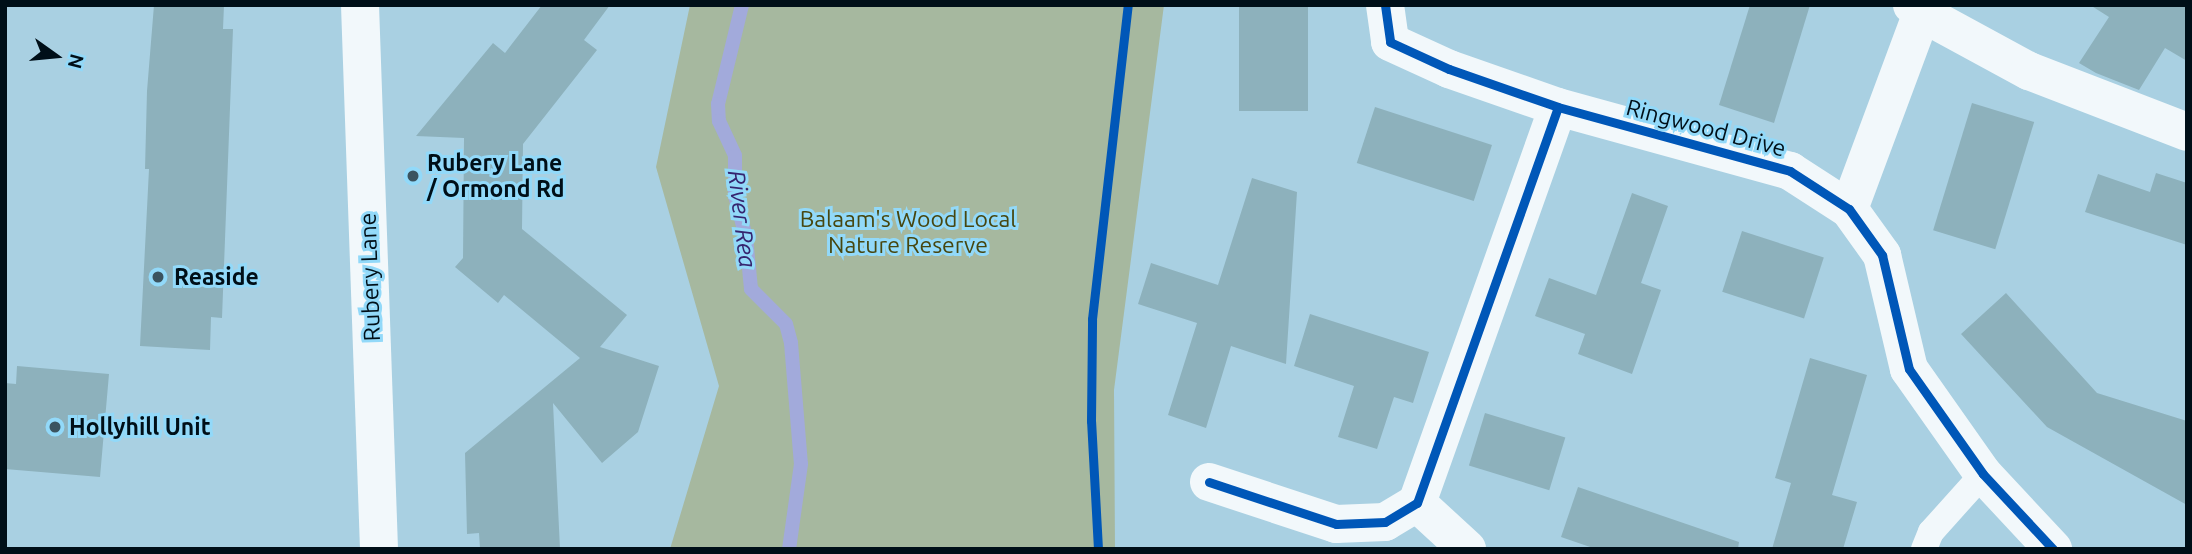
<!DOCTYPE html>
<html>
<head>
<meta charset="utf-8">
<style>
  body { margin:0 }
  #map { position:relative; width:2192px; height:554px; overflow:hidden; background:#a9d0e2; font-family:Ubuntu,sans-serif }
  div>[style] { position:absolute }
  .green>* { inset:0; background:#a6b89f }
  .stream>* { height:14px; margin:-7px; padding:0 7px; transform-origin:7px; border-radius:7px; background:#a2aadb }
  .building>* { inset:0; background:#8db1bc; transform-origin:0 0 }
  .lane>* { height:26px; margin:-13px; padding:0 13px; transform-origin:13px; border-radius:13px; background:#f2f8fb }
  .street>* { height:38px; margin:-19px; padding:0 19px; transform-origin:19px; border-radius:19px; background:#f2f8fb }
  .secondary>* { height:38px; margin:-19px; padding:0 19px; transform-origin:19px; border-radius:19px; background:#f2f8fb }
  .cycleway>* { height:9px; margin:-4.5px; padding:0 4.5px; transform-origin:4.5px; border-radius:4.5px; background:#0057b8 }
  .dots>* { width:19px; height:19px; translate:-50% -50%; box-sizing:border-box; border:4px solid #92d9f9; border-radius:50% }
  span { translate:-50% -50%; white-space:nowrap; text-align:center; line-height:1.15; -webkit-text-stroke:6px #92d9f9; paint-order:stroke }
  .street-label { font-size:23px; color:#000f18 }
  .poi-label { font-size:23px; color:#000f18; font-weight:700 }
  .left { translate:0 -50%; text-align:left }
  .park-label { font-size:23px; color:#47460f }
  .water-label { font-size:24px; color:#36256f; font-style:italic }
  .frame { position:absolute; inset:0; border:7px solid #000f18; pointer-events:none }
  .north { position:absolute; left:21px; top:21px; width:70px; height:70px; -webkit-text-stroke:5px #92d9f9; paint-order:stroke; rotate:105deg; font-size:19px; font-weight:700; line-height:28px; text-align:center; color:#000f18 }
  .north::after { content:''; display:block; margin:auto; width:24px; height:32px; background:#000f18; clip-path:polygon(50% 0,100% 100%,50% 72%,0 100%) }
</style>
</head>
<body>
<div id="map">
  <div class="green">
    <div style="clip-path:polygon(690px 5px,1164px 5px,1114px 390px,1115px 549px,670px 549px,719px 386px,656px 167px)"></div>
  </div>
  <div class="stream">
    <div style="left:742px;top:5px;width:102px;rotate:103.6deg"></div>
    <div style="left:718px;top:104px;width:17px;rotate:87deg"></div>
    <div style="left:719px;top:121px;width:38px;rotate:65deg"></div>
    <div style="left:735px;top:156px;width:40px;rotate:90deg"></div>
    <div style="left:735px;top:196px;width:42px;rotate:75deg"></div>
    <div style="left:746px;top:237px;width:52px;rotate:84.5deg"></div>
    <div style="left:751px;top:289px;width:49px;rotate:45deg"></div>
    <div style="left:786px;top:324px;width:20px;rotate:75deg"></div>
    <div style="left:791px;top:343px;width:121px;rotate:85.3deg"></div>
    <div style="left:801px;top:464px;width:86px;rotate:98deg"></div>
  </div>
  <div class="building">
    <div style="clip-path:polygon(154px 5px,224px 5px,223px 29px,233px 29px,222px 318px,211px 317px,210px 350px,140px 346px,149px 169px,145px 169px,147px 91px)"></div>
    <div style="clip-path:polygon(542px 5px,610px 5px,584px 40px,597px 50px,523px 144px,522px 229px,627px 315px,600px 347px,659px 366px,638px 432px,602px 463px,553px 403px,560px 549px,480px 549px,479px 533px,467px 534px,465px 453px,580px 358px,504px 295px,498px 303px,455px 267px,463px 258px,464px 138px,416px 136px,493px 43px,505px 53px)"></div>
    <div style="left:1239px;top:5px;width:69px;height:106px"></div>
    <div style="clip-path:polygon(1750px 5px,1810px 5px,1774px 123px,1719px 105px)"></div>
    <div style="clip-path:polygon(2090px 5px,2187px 5px,2187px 61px,2165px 48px,2139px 90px,2096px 73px,2079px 63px,2109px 17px)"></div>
    <div style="left:1972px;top:103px;width:65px;height:133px;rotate:17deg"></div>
    <div style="left:1375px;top:107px;width:123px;height:59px;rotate:18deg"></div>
    <div style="clip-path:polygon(2156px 173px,2187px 183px,2187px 245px,2085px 212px,2098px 174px,2150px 192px)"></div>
    <div style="clip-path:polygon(1252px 178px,1297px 192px,1286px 364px,1231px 346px,1206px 428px,1168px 415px,1197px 323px,1138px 304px,1151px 263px,1218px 285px)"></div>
    <div style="clip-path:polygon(1632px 193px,1668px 206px,1641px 283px,1661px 290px,1632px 374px,1578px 354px,1585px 334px,1535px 316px,1549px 278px,1596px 295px)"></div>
    <div style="left:1742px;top:231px;width:86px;height:64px;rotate:18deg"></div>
    <div style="clip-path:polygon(2006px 293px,2097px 393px,2187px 421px,2187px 505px,2047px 427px,1961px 334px)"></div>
    <div style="clip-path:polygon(1310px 314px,1429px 352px,1413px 403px,1394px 397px,1377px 449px,1338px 437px,1354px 386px,1294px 366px)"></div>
    <div style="clip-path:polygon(1810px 358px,1867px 375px,1832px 495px,1857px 502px,1843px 549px,1772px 549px,1791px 483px,1775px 478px)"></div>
    <div style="clip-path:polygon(17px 366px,109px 374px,100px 477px,5px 469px,5px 383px,16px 384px)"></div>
    <div style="left:1485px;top:413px;width:84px;height:55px;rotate:17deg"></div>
    <div style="clip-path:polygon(1578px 487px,1739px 542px,1738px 549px,1596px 549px,1561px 537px)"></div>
  </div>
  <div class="lane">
    <div style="left:1924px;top:549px;width:18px;rotate:-68deg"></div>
    <div style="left:1931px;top:532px;width:78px;rotate:-48.1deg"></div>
  </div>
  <div class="street">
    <div style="left:1385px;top:5px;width:37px;rotate:82deg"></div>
    <div style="left:1390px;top:42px;width:65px;rotate:24.6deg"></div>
    <div style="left:1449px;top:69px;width:115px;rotate:19.2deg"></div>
    <div style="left:1558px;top:107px;width:241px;rotate:15.4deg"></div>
    <div style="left:1790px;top:171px;width:70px;rotate:32.8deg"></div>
    <div style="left:1849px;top:209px;width:57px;rotate:54.3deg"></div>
    <div style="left:1882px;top:255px;width:117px;rotate:76.7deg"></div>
    <div style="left:1909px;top:369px;width:128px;rotate:54.8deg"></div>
    <div style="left:1983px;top:474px;width:103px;rotate:47deg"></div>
    <div style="left:1922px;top:13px;width:122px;rotate:28.5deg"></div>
    <div style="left:2029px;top:71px;width:169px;rotate:21.1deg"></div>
    <div style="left:1849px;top:209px;width:209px;rotate:-69.6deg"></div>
    <div style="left:1922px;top:13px;width:13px;rotate:-141deg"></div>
    <div style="left:1209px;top:482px;width:134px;rotate:18.3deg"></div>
    <div style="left:1336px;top:524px;width:49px;rotate:-2.3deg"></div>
    <div style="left:1385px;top:522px;width:37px;rotate:-31deg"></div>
    <div style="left:1417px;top:503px;width:420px;rotate:-70.4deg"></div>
    <div style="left:1417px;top:503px;width:68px;rotate:42.6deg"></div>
  </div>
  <div class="secondary">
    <div style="left:360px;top:5px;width:544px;rotate:88deg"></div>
  </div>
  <div class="cycleway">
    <div style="left:1385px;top:5px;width:37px;rotate:82deg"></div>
    <div style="left:1390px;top:42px;width:65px;rotate:24.6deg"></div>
    <div style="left:1449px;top:69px;width:115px;rotate:19.2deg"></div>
    <div style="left:1558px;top:107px;width:241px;rotate:15.4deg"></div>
    <div style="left:1790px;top:171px;width:70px;rotate:32.8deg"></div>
    <div style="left:1849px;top:209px;width:57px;rotate:54.3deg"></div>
    <div style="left:1882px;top:255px;width:117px;rotate:76.7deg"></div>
    <div style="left:1909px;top:369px;width:128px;rotate:54.8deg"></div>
    <div style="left:1983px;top:474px;width:103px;rotate:47deg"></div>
    <div style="left:1209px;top:482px;width:134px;rotate:18.3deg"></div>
    <div style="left:1336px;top:524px;width:49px;rotate:-2.3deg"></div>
    <div style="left:1385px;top:522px;width:37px;rotate:-31deg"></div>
    <div style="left:1417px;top:503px;width:420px;rotate:-70.4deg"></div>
    <div style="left:1098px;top:549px;width:128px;rotate:-93.1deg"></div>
    <div style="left:1091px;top:421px;width:102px;rotate:-89.4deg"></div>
    <div style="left:1092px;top:319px;width:316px;rotate:-83.5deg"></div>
  </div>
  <div class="dots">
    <div style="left:413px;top:176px;background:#3b535f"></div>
    <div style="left:158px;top:277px;background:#3b535f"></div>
    <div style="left:55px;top:427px;background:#3b535f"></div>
  </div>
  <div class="street-label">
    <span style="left:1706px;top:128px;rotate:15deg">Ringwood Drive</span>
    <span style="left:370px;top:277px;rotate:-92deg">Rubery Lane</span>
  </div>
  <div class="poi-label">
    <span class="left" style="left:427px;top:176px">Rubery Lane<br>/ Ormond Rd</span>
    <span class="left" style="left:174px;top:277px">Reaside</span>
    <span class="left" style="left:69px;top:427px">Hollyhill Unit</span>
  </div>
  <div class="park-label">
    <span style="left:908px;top:232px">Balaam's Wood Local<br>Nature Reserve</span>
  </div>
  <div class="water-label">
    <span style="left:742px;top:219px;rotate:83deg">River Rea</span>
  </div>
  <div class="frame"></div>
  <div class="north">N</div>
</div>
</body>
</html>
